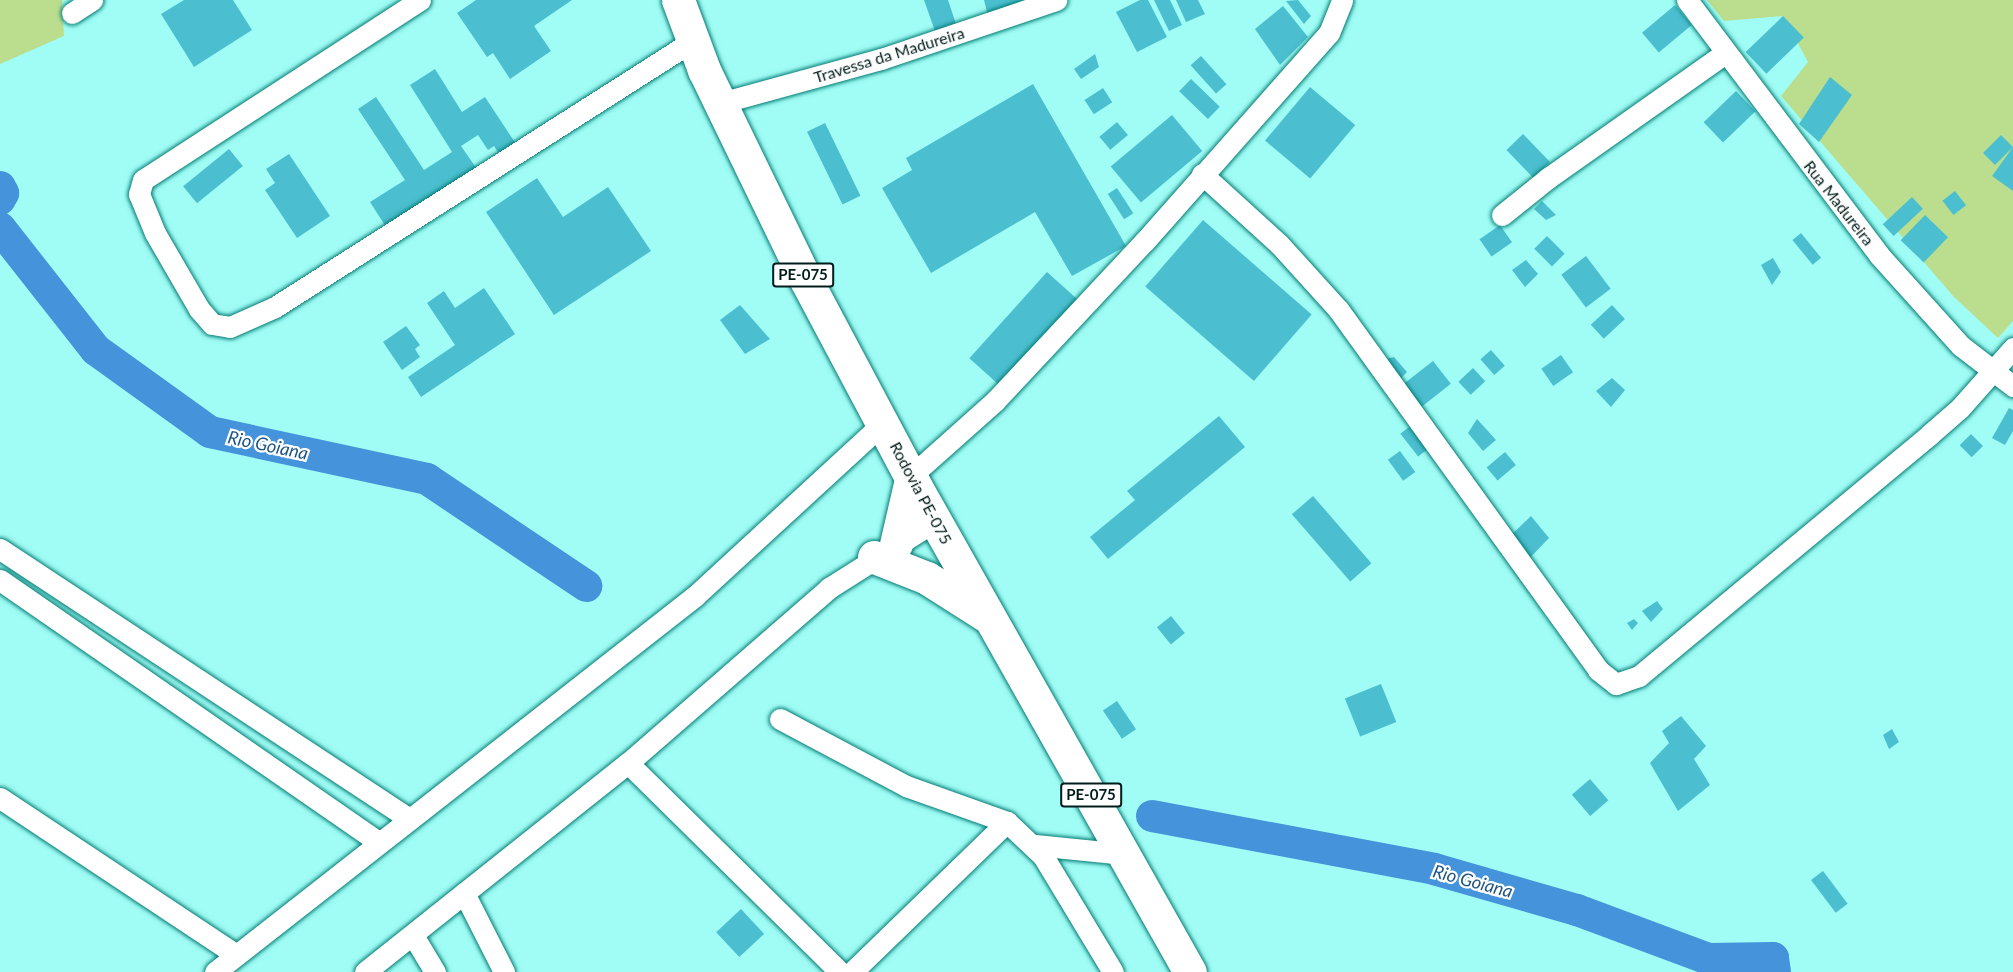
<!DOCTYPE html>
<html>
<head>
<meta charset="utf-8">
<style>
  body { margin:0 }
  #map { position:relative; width:2013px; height:972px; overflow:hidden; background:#9ffdf5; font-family:Lato,sans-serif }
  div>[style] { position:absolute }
  .green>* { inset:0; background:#bade8e }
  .river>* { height:32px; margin:-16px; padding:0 16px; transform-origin:16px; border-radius:16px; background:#4593da }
  .building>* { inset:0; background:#4bbfcf; transform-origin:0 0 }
  .roads { filter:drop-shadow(0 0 2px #027b74) drop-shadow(0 0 2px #027b74) }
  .street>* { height:21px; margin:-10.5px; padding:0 10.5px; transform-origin:10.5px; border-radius:10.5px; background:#fff }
  .primary>* { height:33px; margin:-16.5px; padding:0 16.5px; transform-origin:16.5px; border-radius:16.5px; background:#fff }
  span { translate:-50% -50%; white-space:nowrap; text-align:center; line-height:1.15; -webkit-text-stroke:4.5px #fff; paint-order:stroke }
  .shield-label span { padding:2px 4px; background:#fff; border:2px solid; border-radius:4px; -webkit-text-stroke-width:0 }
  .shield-label { font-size:15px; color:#001d1b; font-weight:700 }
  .street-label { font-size:16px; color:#001d1b }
  .water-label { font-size:18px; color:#1f5585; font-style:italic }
</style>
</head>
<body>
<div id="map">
  <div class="green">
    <div style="clip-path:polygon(0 0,62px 0,64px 36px,0 64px)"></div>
    <div style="clip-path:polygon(1707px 0,2013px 0,2013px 321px,1998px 338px,1954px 297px,1781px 96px,1808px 62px,1783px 16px,1724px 21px)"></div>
  </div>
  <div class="river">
    <div style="left:0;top:187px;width:7px;rotate:63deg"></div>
    <div style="left:3px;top:193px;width:7px;rotate:117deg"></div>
    <div style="left:0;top:228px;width:155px;rotate:51.8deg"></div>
    <div style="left:96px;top:350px;width:140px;rotate:35.7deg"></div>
    <div style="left:210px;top:432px;width:222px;rotate:12.2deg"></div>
    <div style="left:427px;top:479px;width:192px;rotate:33.9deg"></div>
    <div style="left:1152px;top:816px;width:287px;rotate:10.6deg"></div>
    <div style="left:1434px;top:869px;width:149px;rotate:16deg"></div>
    <div style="left:1577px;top:910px;width:141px;rotate:20.4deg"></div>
    <div style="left:1709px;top:959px;width:64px;rotate:-0.9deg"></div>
    <div style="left:1773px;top:958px;width:14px;rotate:82deg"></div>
  </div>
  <div class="building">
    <div style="clip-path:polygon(184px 0,233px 0,252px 30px,194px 67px,161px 14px)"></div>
    <div style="clip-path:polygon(476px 0,572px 0,534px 26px,551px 51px,510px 79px,493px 53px,487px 57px,457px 13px)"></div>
    <div style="clip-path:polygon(924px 0,948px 0,957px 27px,936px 34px)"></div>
    <div style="clip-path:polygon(984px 0,1024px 0,988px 16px)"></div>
    <div style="clip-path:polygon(1140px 0,1148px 0,1167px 37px,1137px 52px,1116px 12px)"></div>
    <div style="clip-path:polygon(1154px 0,1170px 0,1182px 25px,1169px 31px)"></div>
    <div style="clip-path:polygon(1176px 0,1198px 0,1205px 14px,1186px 22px)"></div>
    <div style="clip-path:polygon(1298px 0,1311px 16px,1304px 24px,1286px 1px)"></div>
    <div style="left:1675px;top:5px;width:26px;height:43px;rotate:50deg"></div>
    <div style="clip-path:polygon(1283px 6px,1308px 37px,1280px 65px,1255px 29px)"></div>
    <div style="left:1783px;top:16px;width:30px;height:52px;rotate:46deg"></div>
    <div style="clip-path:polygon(1095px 54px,1099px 67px,1081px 79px,1074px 69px)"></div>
    <div style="left:1201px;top:56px;width:38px;height:14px;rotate:48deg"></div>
    <div style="clip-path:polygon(435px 69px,462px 112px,485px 97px,516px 144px,500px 155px,494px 146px,488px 150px,478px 135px,461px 146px,477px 169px,386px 227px,370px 202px,405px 180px,358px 109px,376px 97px,424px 170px,452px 152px,410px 85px)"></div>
    <div style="clip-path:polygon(1830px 77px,1852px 95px,1819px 142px,1799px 124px)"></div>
    <div style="left:1191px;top:79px;width:40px;height:17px;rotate:44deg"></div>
    <div style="clip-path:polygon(1033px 84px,1126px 246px,1072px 276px,1035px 212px,931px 273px,882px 188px,912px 170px,906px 158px)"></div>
    <div style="left:1310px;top:87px;width:59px;height:70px;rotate:40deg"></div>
    <div style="left:1103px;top:88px;width:17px;height:22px;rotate:57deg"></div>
    <div style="left:1736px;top:91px;width:28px;height:45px;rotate:46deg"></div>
    <div style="left:1172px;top:115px;width:47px;height:80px;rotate:50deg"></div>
    <div style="left:1117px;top:122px;width:17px;height:23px;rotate:50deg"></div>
    <div style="left:825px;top:123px;width:81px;height:20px;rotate:64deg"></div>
    <div style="left:1523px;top:134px;width:39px;height:23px;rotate:46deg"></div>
    <div style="clip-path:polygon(2001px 135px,2013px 147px,2013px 191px,1992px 176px,2013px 147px,1995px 165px,1983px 153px)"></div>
    <div style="left:229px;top:149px;width:22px;height:59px;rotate:51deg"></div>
    <div style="clip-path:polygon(289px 154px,330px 216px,297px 238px,265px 190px,275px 183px,266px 169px)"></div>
    <div style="clip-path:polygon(537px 178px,563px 217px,608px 187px,651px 251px,554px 315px,486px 212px)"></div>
    <div style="left:1117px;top:188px;width:30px;height:11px;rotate:57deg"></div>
    <div style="left:1955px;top:191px;width:18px;height:16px;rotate:52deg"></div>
    <div style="left:1912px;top:197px;width:16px;height:40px;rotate:47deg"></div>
    <div style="clip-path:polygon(1542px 201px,1556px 215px,1546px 220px,1534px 209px)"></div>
    <div style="left:1925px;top:215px;width:32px;height:35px;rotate:44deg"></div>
    <div style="left:1203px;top:220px;width:144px;height:88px;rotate:41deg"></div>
    <div style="left:1500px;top:225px;width:21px;height:25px;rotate:55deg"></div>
    <div style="left:1801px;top:233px;width:32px;height:11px;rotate:51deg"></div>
    <div style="left:1547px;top:236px;width:25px;height:18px;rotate:45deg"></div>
    <div style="left:1586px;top:256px;width:41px;height:31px;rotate:53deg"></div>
    <div style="clip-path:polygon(1773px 258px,1781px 272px,1772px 285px,1761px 265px)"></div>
    <div style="clip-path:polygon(1526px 260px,1538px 274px,1525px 287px,1512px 270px)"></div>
    <div style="left:1047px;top:272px;width:43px;height:116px;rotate:42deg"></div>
    <div style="clip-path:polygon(484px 288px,515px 334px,421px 397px,408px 377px,455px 345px,427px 303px,444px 291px,455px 308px)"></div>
    <div style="clip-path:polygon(740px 305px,770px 339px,745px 354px,720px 320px)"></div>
    <div style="left:1612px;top:305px;width:19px;height:29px;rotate:47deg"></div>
    <div style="clip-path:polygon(406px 326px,420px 345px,415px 349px,420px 357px,402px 370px,383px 342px)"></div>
    <div style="left:1491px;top:350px;width:21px;height:14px;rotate:49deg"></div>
    <div style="left:1561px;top:355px;width:21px;height:24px;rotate:55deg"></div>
    <div style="clip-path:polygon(1394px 357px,1407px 372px,1400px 379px,1381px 360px)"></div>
    <div style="left:1433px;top:361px;width:29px;height:37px;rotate:52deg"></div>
    <div style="left:1473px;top:368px;width:18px;height:20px;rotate:47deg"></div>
    <div style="clip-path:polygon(1612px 378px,1625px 390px,1611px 407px,1596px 391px)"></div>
    <div style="clip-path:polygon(2009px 408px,2013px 410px,2013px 431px,2005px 445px,1992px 438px)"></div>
    <div style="clip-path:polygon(1219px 416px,1245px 447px,1108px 559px,1090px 537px,1135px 500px,1127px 491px)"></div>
    <div style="clip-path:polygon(1477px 419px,1496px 440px,1483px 451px,1468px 433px)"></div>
    <div style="left:1409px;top:427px;width:29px;height:11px;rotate:52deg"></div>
    <div style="left:1971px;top:434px;width:17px;height:16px;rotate:45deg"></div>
    <div style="left:1400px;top:451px;width:26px;height:15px;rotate:54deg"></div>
    <div style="left:1505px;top:452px;width:17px;height:24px;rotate:50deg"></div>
    <div style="left:1313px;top:496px;width:89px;height:28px;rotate:49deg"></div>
    <div style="clip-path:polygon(1531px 516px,1549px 538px,1524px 564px,1507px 539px)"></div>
    <div style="clip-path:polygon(1657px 601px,1663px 609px,1651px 622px,1642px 611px)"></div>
    <div style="left:1171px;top:616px;width:22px;height:18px;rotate:51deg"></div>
    <div style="clip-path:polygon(1634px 619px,1638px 623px,1632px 630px,1627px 623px)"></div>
    <div style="left:1381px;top:684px;width:41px;height:39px;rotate:68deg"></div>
    <div style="left:1117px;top:701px;width:34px;height:17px;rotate:56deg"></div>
    <div style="clip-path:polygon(1681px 716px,1706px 746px,1694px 759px,1710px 785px,1678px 811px,1650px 763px,1669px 743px,1662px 731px)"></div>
    <div style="clip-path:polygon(1892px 729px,1899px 742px,1889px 749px,1883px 735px)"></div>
    <div style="left:1590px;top:779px;width:28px;height:24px;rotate:49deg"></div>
    <div style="left:1823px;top:871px;width:41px;height:15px;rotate:53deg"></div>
    <div style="left:741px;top:909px;width:34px;height:34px;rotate:47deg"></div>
  </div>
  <div class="roads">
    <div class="street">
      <div style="left:420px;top:0;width:330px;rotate:147deg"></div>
      <div style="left:143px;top:180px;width:15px;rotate:106deg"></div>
      <div style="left:139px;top:194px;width:42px;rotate:67.7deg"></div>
      <div style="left:155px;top:233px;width:88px;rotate:59.9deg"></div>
      <div style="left:199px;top:309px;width:20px;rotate:49deg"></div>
      <div style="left:212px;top:324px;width:18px;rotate:9deg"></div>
      <div style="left:230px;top:327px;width:49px;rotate:-24deg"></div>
      <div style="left:275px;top:307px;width:495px;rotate:-32.5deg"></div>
      <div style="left:1687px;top:0;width:319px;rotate:53deg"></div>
      <div style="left:1879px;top:255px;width:122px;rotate:48deg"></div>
      <div style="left:1961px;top:346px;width:66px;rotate:37.6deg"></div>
      <div style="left:72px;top:13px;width:24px;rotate:-33deg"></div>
      <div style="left:720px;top:103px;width:167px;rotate:-15.3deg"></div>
      <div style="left:881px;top:59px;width:185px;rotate:-18.6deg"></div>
      <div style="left:1202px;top:174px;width:104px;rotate:42.3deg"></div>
      <div style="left:1279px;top:244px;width:88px;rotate:47.8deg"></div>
      <div style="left:1338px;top:309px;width:445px;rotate:54.2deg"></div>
      <div style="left:1598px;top:670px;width:23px;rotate:38deg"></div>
      <div style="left:1616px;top:684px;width:24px;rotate:-19deg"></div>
      <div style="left:1639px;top:676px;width:377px;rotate:-39.7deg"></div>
      <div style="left:1929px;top:435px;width:41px;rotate:-41.1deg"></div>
      <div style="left:1960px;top:408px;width:80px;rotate:-48.5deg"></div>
      <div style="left:1502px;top:215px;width:59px;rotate:-38.8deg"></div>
      <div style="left:1548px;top:178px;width:217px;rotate:-35.2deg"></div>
      <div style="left:912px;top:475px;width:111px;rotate:-41.7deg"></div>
      <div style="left:995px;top:401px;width:218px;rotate:-46.9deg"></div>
      <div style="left:1144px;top:242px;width:279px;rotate:-48.5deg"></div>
      <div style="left:1329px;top:33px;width:35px;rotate:-68deg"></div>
      <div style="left:0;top:549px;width:491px;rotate:33.4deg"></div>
      <div style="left:0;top:580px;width:461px;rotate:34.7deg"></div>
      <div style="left:780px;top:719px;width:143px;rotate:28deg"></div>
      <div style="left:906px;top:786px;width:107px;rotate:19.6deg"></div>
      <div style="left:1007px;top:822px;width:50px;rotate:43.4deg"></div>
      <div style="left:1043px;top:856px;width:135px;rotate:58.9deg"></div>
      <div style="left:628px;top:763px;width:298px;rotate:44.6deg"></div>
      <div style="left:0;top:798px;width:283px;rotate:33.6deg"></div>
      <div style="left:1035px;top:845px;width:90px;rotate:5.7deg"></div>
      <div style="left:464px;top:893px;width:89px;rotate:63.1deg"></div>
      <div style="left:414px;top:937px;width:41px;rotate:59deg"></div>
      <div style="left:215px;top:972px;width:610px;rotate:-38.07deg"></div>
      <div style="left:695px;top:596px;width:255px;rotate:-42.6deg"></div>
      <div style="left:365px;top:972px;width:336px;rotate:-38.5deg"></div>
      <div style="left:628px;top:763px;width:267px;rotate:-41deg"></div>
      <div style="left:829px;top:588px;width:125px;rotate:-32.3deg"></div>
      <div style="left:852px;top:972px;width:216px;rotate:-44.1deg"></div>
    </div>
    <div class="primary">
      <div style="left:678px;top:0;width:75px;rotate:69.6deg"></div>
      <div style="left:704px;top:70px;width:233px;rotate:64.1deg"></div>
      <div style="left:806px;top:280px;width:232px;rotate:62deg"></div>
      <div style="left:915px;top:485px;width:559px;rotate:60.55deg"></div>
      <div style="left:896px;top:544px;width:71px;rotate:-76.9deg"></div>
      <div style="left:874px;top:557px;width:57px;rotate:21.6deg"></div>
      <div style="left:927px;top:578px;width:69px;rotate:32.5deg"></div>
    </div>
  </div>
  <div class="shield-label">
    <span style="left:803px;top:275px">PE-075</span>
    <span style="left:1091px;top:795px">PE-075</span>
  </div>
  <div class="street-label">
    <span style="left:889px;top:55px;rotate:-17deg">Travessa da Madureira</span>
    <span style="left:1839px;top:203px;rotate:52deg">Rua Madureira</span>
    <span style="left:921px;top:493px;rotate:62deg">Rodovia PE-075</span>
  </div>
  <div class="water-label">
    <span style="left:268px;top:445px;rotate:12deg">Rio Goiana</span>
    <span style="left:1473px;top:881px;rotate:15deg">Rio Goiana</span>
  </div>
</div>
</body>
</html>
